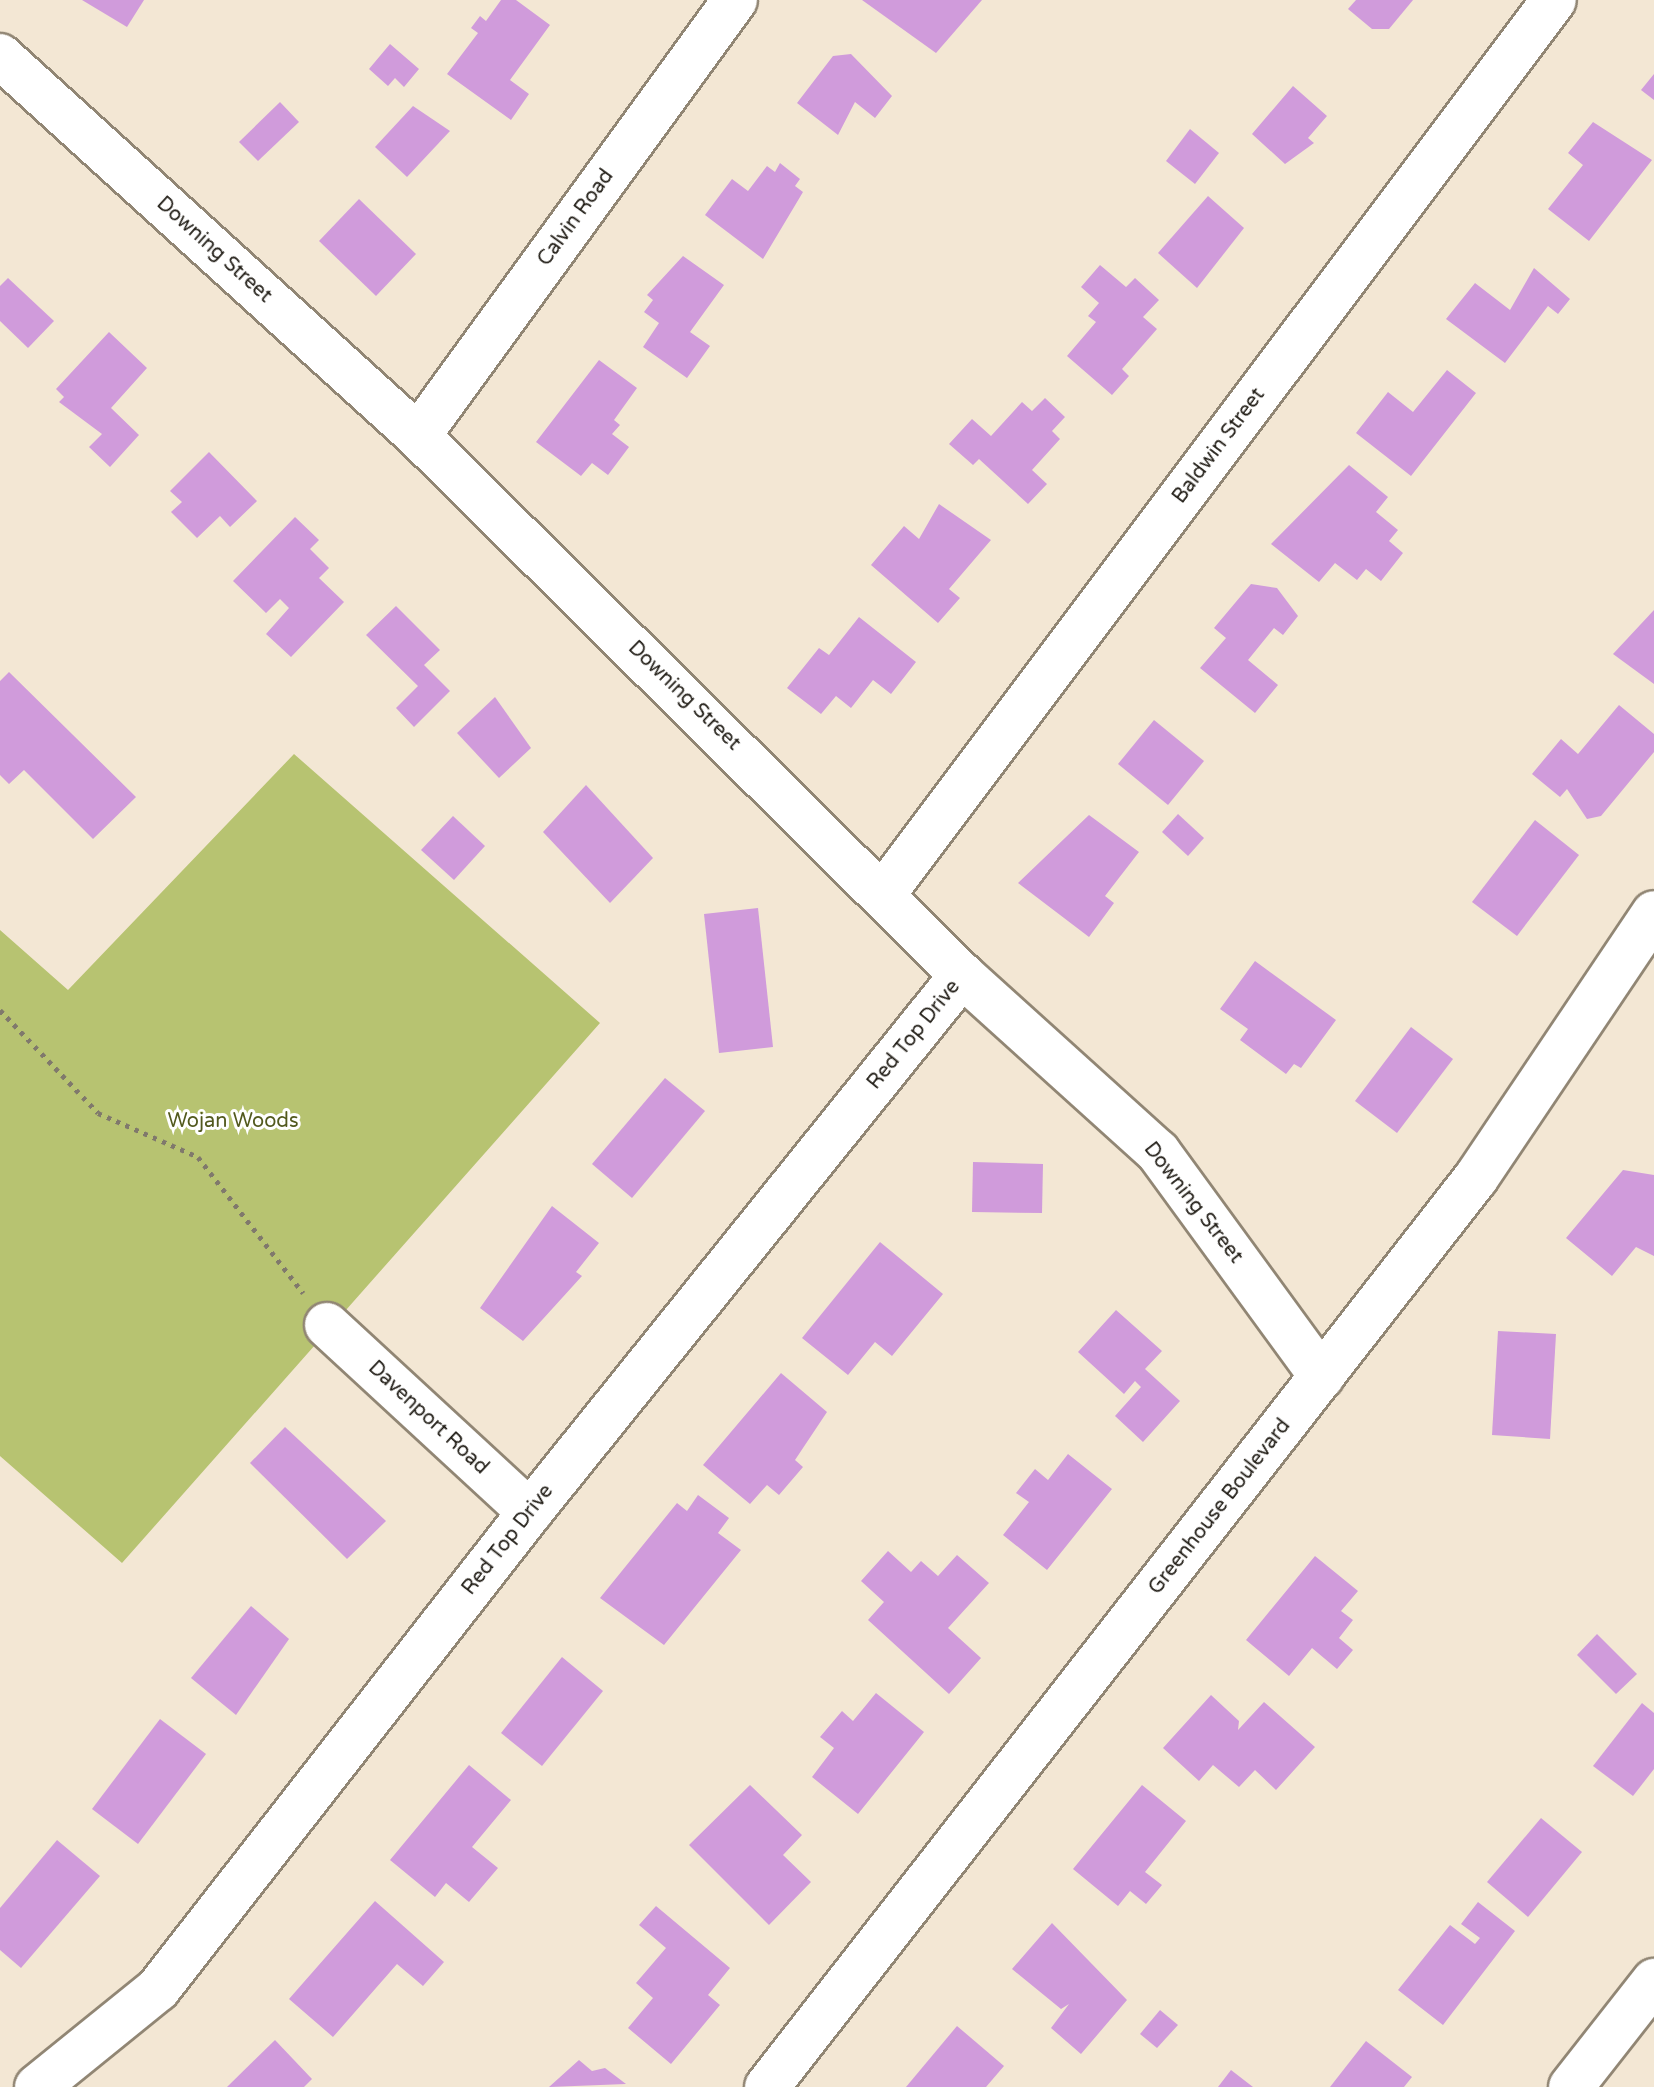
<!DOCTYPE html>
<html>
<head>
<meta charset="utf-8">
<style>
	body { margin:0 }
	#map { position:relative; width:1654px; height:2087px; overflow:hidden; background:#f3e7d4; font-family:"Varela Round",sans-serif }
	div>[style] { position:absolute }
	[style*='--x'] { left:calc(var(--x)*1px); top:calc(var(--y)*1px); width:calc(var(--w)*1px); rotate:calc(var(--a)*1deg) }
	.forest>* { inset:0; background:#b7c371 }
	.building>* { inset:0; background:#d09bdb }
	.path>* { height:5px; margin-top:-2.5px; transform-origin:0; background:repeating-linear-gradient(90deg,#80796c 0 4px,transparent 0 10px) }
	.roads { filter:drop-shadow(2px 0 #918674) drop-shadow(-2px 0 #918674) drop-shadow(0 2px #918674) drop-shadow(0 -2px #918674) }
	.minor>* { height:44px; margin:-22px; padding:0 22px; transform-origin:22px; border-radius:22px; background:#fff }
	span { translate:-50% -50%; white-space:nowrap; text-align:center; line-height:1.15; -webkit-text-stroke:6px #fff; paint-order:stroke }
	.street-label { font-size:20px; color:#1e1a13 }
	.park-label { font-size:20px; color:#52591e }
</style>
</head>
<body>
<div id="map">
	<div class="forest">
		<i style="clip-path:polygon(294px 754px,600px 1023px,122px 1563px,0 1456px,0 930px,68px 990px)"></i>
	</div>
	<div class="building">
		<i style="clip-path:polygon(82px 0,144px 0,127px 27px)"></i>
		<i style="clip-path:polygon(501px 0,516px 0,550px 25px,510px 80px,529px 94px,511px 120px,447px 74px,478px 33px,471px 28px,480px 16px,486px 21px)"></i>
		<i style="clip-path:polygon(862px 0,982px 0,936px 53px)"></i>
		<i style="clip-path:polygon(1356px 0,1413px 0,1389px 29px,1372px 29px,1348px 9px)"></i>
		<i style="clip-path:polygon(390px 44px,419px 69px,404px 87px,395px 78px,388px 86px,369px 69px)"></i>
		<i style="clip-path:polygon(851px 54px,892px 96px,875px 118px,855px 102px,838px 135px,797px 103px,833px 56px)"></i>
		<i style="clip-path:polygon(1654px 74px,1654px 100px,1641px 90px)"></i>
		<i style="clip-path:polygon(1293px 86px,1327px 116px,1308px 138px,1314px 143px,1285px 164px,1252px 134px)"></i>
		<i style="clip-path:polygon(280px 102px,299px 122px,258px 161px,239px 142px)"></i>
		<i style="clip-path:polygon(413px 106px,450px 131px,407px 177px,375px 147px)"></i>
		<i style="clip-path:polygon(1593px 122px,1652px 160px,1589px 241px,1548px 209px,1583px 165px,1568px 153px)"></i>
		<i style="clip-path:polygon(1190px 129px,1219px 153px,1195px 184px,1166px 161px)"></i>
		<i style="clip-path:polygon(780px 163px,800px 179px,795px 186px,803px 192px,763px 259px,705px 215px,732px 179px,748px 191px,767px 166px,775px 172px)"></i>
		<i style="clip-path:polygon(1208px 196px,1244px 228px,1197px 288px,1158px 253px)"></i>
		<i style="clip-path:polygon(359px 199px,416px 254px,376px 296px,319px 241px)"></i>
		<i style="clip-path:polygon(683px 256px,724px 285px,690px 332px,710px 346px,687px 378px,643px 347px,659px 323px,644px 312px,653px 300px,647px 295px)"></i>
		<i style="clip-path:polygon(1100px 265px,1126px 287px,1135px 278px,1159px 300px,1143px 317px,1157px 329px,1122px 369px,1129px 376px,1112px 395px,1067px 356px,1096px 322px,1088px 316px,1099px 303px,1081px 287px)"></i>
		<i style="clip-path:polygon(1534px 268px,1570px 299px,1558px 314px,1548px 306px,1505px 363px,1446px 319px,1475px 283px,1510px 310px)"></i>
		<i style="clip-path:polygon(8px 278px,54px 321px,28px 348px,0 321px,0 286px)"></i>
		<i style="clip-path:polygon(109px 332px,147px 368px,111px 408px,139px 435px,110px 467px,89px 447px,102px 434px,59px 402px,64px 397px,56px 389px)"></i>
		<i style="clip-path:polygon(599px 360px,637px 388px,614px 420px,620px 425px,612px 434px,629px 447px,608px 475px,592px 463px,581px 476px,536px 442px)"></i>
		<i style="clip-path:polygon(1447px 370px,1476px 393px,1411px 476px,1356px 433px,1388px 392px,1413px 412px)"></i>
		<i style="clip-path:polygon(1045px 398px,1065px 417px,1052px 431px,1060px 439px,1032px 470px,1047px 484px,1028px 504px,979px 459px,973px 465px,949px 444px,972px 419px,991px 436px,1022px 402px,1032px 411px)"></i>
		<i style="clip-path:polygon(209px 452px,257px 501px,230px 527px,220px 516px,197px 538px,171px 512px,182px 502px,170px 491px)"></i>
		<i style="clip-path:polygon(1349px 465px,1388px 497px,1376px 512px,1398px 530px,1389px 541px,1403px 553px,1381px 581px,1366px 569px,1357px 580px,1335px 563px,1319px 582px,1271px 544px)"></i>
		<i style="clip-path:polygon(939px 504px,991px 540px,949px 589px,960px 598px,938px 623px,871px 565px,904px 526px,919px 539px)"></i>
		<i style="clip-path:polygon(295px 517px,319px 540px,310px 549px,329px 568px,319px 578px,344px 602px,291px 657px,266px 634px,289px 608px,280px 599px,266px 613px,233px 581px)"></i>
		<i style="clip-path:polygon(1251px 584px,1277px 588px,1298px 616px,1283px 635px,1274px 628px,1248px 660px,1278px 685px,1255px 713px,1200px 668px,1226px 638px,1214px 628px)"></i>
		<i style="clip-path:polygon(396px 606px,440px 650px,424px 665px,450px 691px,414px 727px,396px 708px,418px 686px,366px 635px)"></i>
		<i style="clip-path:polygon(1654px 610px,1654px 684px,1613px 654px)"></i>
		<i style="clip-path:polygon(859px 617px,916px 662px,891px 694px,873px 680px,851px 708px,836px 696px,821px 714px,787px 688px,819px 648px,829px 655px)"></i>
		<i style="clip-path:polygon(9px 672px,136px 797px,93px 839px,24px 770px,9px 784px,0 775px,0 681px)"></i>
		<i style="clip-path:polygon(495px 697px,531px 748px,499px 778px,457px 733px)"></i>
		<i style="clip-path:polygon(1619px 705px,1654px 734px,1654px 752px,1601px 816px,1587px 819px,1567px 789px,1560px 797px,1532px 774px,1561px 739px,1578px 754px)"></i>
		<i style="clip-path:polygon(1154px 720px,1204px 761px,1168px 805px,1118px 764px)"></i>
		<i style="clip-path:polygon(586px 785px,653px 858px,610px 903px,543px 832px)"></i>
		<i style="clip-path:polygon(1178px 814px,1204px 838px,1188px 856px,1162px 832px)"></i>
		<i style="clip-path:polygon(1089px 815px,1139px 852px,1105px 896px,1114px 903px,1089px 937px,1018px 883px)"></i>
		<i style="clip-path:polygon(453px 816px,485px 846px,454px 880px,421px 850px)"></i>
		<i style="clip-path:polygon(1535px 820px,1579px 855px,1517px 936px,1472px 902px)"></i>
		<i style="clip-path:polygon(758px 908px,773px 1047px,719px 1053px,704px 914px)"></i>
		<i style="clip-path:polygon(1255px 961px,1336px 1020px,1301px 1068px,1294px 1064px,1286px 1074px,1240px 1040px,1248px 1029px,1220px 1009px)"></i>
		<i style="clip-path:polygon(1411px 1027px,1453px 1059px,1397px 1133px,1355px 1101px)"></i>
		<i style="clip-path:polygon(665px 1078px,705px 1111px,632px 1198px,592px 1164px)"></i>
		<i style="clip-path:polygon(973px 1162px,1043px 1164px,1042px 1213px,972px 1212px)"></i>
		<i style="clip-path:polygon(1623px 1170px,1654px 1175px,1654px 1256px,1636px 1247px,1612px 1276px,1566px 1238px)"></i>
		<i style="clip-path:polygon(552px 1206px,599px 1243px,576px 1272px,582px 1276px,523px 1341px,480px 1308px)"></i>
		<i style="clip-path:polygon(880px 1242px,943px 1294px,892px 1356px,875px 1342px,848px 1375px,802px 1338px)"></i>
		<i style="clip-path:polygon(1116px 1310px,1162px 1351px,1145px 1369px,1180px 1401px,1143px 1442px,1115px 1416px,1141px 1387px,1135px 1381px,1124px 1394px,1078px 1352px)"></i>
		<i style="clip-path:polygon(1498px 1331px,1556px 1334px,1550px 1439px,1492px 1435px)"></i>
		<i style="clip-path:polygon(781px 1373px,827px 1412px,795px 1460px,803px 1467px,779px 1495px,767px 1485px,750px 1504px,703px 1465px)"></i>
		<i style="clip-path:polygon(285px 1427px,386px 1521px,347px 1559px,250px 1463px)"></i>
		<i style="clip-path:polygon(1068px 1454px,1112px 1489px,1047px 1570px,1003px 1535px,1029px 1502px,1016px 1493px,1035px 1469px,1048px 1480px)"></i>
		<i style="clip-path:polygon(698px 1495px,729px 1518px,718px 1533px,741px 1550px,664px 1645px,600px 1598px,677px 1503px,687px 1511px)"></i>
		<i style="clip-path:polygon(888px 1551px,911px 1572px,921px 1561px,938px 1576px,957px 1555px,989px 1583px,948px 1628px,981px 1658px,949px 1694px,868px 1620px,884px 1602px,861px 1581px)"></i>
		<i style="clip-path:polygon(1315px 1556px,1358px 1591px,1341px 1611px,1353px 1620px,1339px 1638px,1353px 1650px,1337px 1669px,1312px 1648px,1289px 1676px,1246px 1640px)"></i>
		<i style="clip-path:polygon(251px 1606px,289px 1639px,236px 1715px,191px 1678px)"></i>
		<i style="clip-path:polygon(1597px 1634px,1637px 1674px,1616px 1694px,1577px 1655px)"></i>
		<i style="clip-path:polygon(562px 1657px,603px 1691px,542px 1766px,501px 1733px)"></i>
		<i style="clip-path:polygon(876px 1693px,924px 1732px,858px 1814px,812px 1777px,834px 1748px,820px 1737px,842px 1711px,853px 1721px)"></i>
		<i style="clip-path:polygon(1211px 1695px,1239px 1721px,1238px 1730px,1264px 1702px,1315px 1747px,1276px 1790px,1255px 1770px,1239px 1787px,1213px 1765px,1199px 1781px,1163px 1748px)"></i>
		<i style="clip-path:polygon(1642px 1703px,1654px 1713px,1654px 1769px,1633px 1796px,1593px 1766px)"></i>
		<i style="clip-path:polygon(160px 1719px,206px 1754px,138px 1844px,92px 1809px)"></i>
		<i style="clip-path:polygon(469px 1765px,511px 1800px,472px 1847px,498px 1868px,469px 1902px,446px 1883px,435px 1897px,390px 1860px)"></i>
		<i style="clip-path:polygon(750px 1785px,802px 1835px,783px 1855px,811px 1882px,769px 1925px,689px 1845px)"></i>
		<i style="clip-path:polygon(1142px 1785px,1186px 1821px,1145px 1872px,1162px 1885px,1146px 1904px,1130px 1891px,1118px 1906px,1073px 1869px)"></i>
		<i style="clip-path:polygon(1541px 1818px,1582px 1852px,1528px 1917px,1487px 1882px)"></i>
		<i style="clip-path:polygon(57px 1840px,100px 1876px,21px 1968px,0 1950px,0 1908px)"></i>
		<i style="clip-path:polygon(375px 1901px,444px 1962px,423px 1986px,397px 1964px,333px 2037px,289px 1999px)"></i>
		<i style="clip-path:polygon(1478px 1902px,1515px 1931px,1443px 2025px,1398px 1990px,1450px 1925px,1475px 1944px,1480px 1938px,1461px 1924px)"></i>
		<i style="clip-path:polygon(656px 1906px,730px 1968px,708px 1995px,720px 2005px,671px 2064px,628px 2028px,653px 1998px,636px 1983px,666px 1948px,639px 1925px)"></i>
		<i style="clip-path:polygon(1052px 1923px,1127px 2000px,1081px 2054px,1051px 2028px,1069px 2004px,1061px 2009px,1012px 1969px)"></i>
		<i style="clip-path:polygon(1160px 2010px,1178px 2025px,1157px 2048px,1140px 2034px)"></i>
		<i style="clip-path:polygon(957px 2026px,1004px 2066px,986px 2087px,906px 2087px)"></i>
		<i style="clip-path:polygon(275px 2040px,312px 2079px,304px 2087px,227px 2087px)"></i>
		<i style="clip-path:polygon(1366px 2041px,1412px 2077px,1404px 2087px,1330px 2087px)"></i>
		<i style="clip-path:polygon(579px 2060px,592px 2071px,605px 2068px,626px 2084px,549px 2087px)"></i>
		<i style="clip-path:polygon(1231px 2070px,1253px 2087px,1218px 2087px)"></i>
	</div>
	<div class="path">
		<i style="--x:0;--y:1010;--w:142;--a:46.4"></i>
		<i style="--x:98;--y:1113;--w:109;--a:23.7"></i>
		<i style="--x:198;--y:1157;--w:172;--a:52.3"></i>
	</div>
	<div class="roads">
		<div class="minor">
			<i style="--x:0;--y:56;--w:565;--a:42.27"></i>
			<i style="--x:418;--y:436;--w:766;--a:44.74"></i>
			<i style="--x:962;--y:975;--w:264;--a:42.1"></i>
			<i style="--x:1158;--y:1152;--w:278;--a:53.9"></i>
			<i style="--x:418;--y:436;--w:539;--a:-53.98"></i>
			<i style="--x:884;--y:893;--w:1116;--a:-53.12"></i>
			<i style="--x:327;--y:1325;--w:276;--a:42.7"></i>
			<i style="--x:37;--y:2087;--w:156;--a:-39"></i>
			<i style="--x:158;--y:1989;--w:605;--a:-52.05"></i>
			<i style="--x:530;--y:1512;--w:689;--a:-51.18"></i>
			<i style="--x:767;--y:2087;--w:1153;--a:-52.05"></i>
			<i style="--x:1476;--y:1178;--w:319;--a:-56.1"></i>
			<i style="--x:1571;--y:2087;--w:135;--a:-51.9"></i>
		</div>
	</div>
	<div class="street-label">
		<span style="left:576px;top:218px;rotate:-54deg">Calvin Road</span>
		<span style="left:214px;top:250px;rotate:42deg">Downing Street</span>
		<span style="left:1219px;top:446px;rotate:-53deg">Baldwin Street</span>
		<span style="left:684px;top:696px;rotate:44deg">Downing Street</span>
		<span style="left:914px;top:1035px;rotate:-51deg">Red Top Drive</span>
		<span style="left:1193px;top:1203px;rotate:52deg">Downing Street</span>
		<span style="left:428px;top:1418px;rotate:43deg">Davenport Road</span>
		<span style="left:1220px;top:1507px;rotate:-52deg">Greenhouse Boulevard</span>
		<span style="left:508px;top:1540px;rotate:-52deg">Red Top Drive</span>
	</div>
	<div class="park-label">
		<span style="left:233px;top:1121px">Wojan Woods</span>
	</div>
</div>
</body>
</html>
